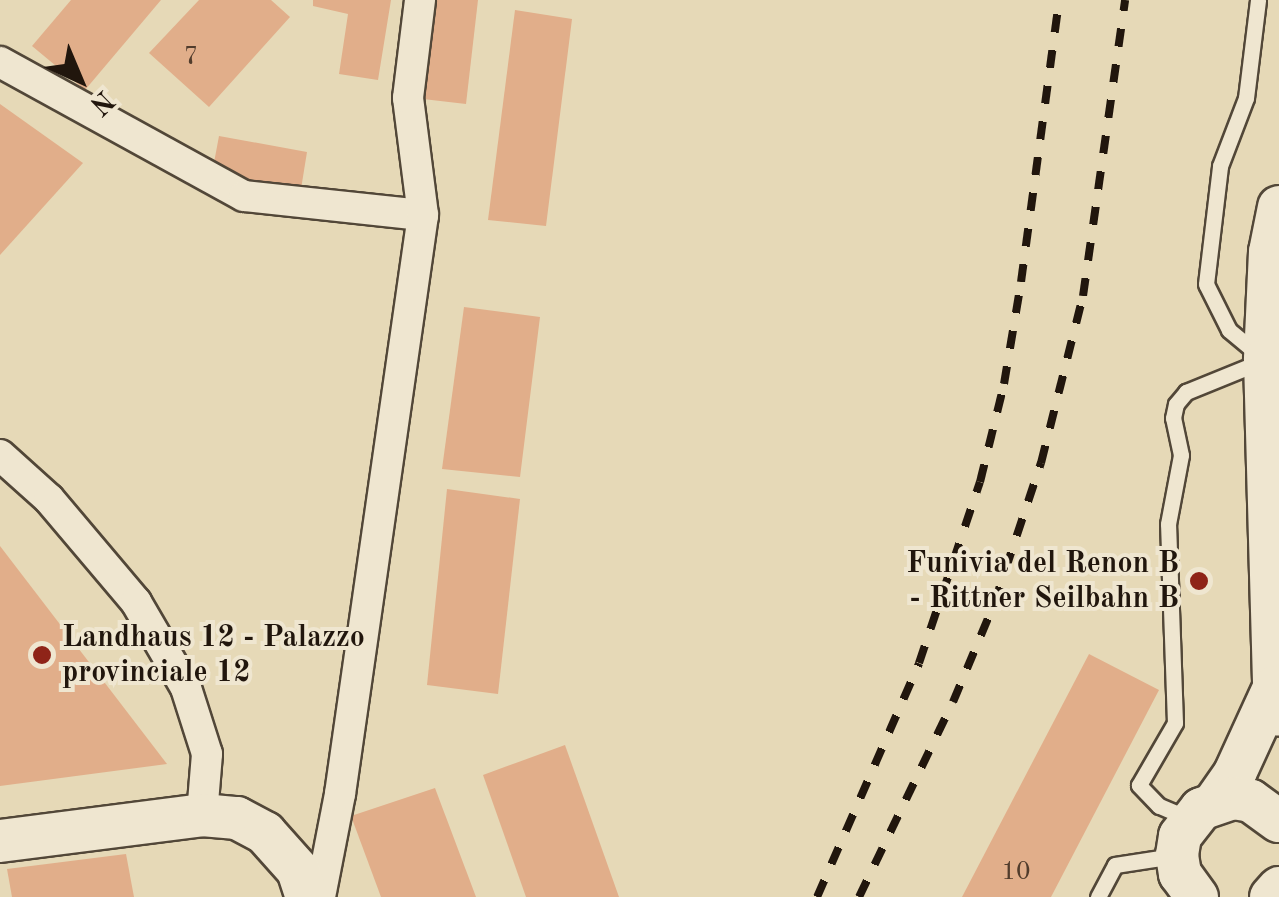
<!DOCTYPE html>
<html>
<head>
<meta charset="utf-8">
<style>
	body { margin:0 }
	#map { position:relative; width:1279px; height:897px; overflow:hidden; background:#e6d9b7; font-family:"Old Standard TT",serif }
	div>[style] { position:absolute }
	[style*='--x'] { left:calc(var(--x)*1px); top:calc(var(--y)*1px); width:calc(var(--w)*1px); rotate:calc(var(--a)*1deg) }
	.building>* { inset:0; background:#e1ae8a }
	.roads { filter:drop-shadow(2px 0 #524738) drop-shadow(-2px 0 #524738) drop-shadow(0 2px #524738) drop-shadow(0 -2px #524738) }
	.lane>* { height:15px; margin:-7.5px; padding:0 7.5px; transform-origin:7.5px; border-radius:7.5px; background:#efe6d0 }
	.street>* { height:30px; margin:-15px; padding:0 15px; transform-origin:15px; border-radius:15px; background:#efe6d0 }
	.secondary>* { height:42px; margin:-21px; padding:0 21px; transform-origin:21px; border-radius:21px; background:#efe6d0 }
	.rail>* { height:8px; margin-top:-4px; transform-origin:0; background:repeating-linear-gradient(90deg,#21160d 0 18px,transparent 0 36px) }
	.dots>* { width:28px; height:28px; translate:-50% -50%; box-sizing:border-box; border:5px solid #efe6d0; border-radius:50% }
	span { translate:-50% -50%; white-space:nowrap; text-align:center; line-height:1.15; -webkit-text-stroke:8px #efe6d0; paint-order:stroke }
	.number-label { font-size:25px; color:#513c2c }
	.number-label span { -webkit-text-stroke-width:0 }
	.poi-label { font-size:30px; color:#21160d; font-weight:700 }
	.right { translate:-100% -50%; text-align:right }
	.left { translate:0 -50%; text-align:left }
	.north { position:absolute; left:30px; top:30px; width:100px; height:100px; -webkit-text-stroke:8px #efe6d0; paint-order:stroke; rotate:136deg; font-size:28px; font-weight:700; line-height:40px; text-align:center; color:#21160d }
	.north::after { content:''; display:block; margin:auto; width:35px; height:45px; background:#21160d; clip-path:polygon(50% 0,100% 100%,50% 72%,0 100%) }
</style>
</head>
<body>
<div id="map">
	<div class="building">
		<i style="clip-path:polygon(71px 0,161px 0,85px 90px,32px 46px)"></i>
		<i style="clip-path:polygon(199px 0,271px 0,290px 17px,209px 107px,149px 53px)"></i>
		<i style="clip-path:polygon(313px 0,391px 0,378px 80px,339px 74px,348px 14px,313px 6px)"></i>
		<i style="clip-path:polygon(435px 0,478px 0,466px 104px,423px 99px)"></i>
		<i style="clip-path:polygon(515px 10px,572px 19px,546px 226px,488px 220px)"></i>
		<i style="clip-path:polygon(0 104px,83px 163px,0 255px)"></i>
		<i style="clip-path:polygon(219px 136px,307px 152px,301px 189px,239px 181px,213px 168px)"></i>
		<i style="clip-path:polygon(464px 307px,540px 317px,520px 477px,442px 469px)"></i>
		<i style="clip-path:polygon(447px 489px,520px 499px,498px 694px,427px 685px)"></i>
		<i style="clip-path:polygon(0 546px,167px 764px,0 786px)"></i>
		<i style="clip-path:polygon(1089px 654px,1159px 690px,1051px 897px,962px 897px)"></i>
		<i style="clip-path:polygon(565px 745px,619px 897px,526px 897px,483px 775px)"></i>
		<i style="clip-path:polygon(435px 788px,476px 897px,381px 897px,351px 816px)"></i>
		<i style="clip-path:polygon(126px 854px,134px 897px,12px 897px,7px 869px)"></i>
	</div>
	<div class="roads">
		<div class="lane">
			<i style="--x:1190;--y:819;--w:34;--a:-157"></i>
			<i style="--x:1159;--y:806;--w:29;--a:-134"></i>
			<i style="--x:1139;--y:785;--w:72;--a:-59.9"></i>
			<i style="--x:1175;--y:723;--w:199;--a:-92"></i>
			<i style="--x:1168;--y:524;--w:70;--a:-79.3"></i>
			<i style="--x:1181;--y:455;--w:38;--a:-102"></i>
			<i style="--x:1173;--y:418;--w:14;--a:-78"></i>
			<i style="--x:1176;--y:404;--w:16;--a:-50"></i>
			<i style="--x:1186;--y:392;--w:85;--a:-22.1"></i>
			<i style="--x:1265;--y:360;--w:47;--a:-140.2"></i>
			<i style="--x:1229;--y:330;--w:51;--a:-116.6"></i>
			<i style="--x:1206;--y:284;--w:119;--a:-83.2"></i>
			<i style="--x:1220;--y:166;--w:73;--a:-69.1"></i>
			<i style="--x:1246;--y:98;--w:99;--a:-83"></i>
			<i style="--x:1098;--y:897;--w:36;--a:-62"></i>
			<i style="--x:1115;--y:865;--w:59;--a:-8.8"></i>
		</div>
		<div class="street">
			<i style="--x:0;--y:62;--w:278;--a:28.8"></i>
			<i style="--x:244;--y:196;--w:180;--a:6.1"></i>
			<i style="--x:0;--y:455;--w:66;--a:41.9"></i>
			<i style="--x:49;--y:499;--w:135;--a:49.8"></i>
			<i style="--x:136;--y:602;--w:99;--a:59.8"></i>
			<i style="--x:186;--y:688;--w:69;--a:72.3"></i>
			<i style="--x:207;--y:754;--w:61;--a:94.7"></i>
			<i style="--x:320;--y:897;--w:105;--a:-79"></i>
			<i style="--x:340;--y:794;--w:585;--a:-81.84"></i>
			<i style="--x:423;--y:215;--w:118;--a:-97.3"></i>
			<i style="--x:408;--y:98;--w:99;--a:-83"></i>
		</div>
		<div class="secondary">
			<i style="--x:1279;--y:207;--w:46;--a:101.3"></i>
			<i style="--x:1270;--y:252;--w:108;--a:92.7"></i>
			<i style="--x:1265;--y:360;--w:328;--a:88.4"></i>
			<i style="--x:1274;--y:688;--w:27;--a:80"></i>
			<i style="--x:1215;--y:802;--w:35;--a:-55"></i>
			<i style="--x:1235;--y:773;--w:94;--a:-65.4"></i>
			<i style="--x:0;--y:841;--w:204;--a:-7.3"></i>
			<i style="--x:202;--y:815;--w:35;--a:5"></i>
			<i style="--x:237;--y:818;--w:32;--a:28"></i>
			<i style="--x:265;--y:833;--w:50;--a:48.3"></i>
			<i style="--x:298;--y:870;--w:28;--a:72"></i>
			<i style="--x:1197;--y:897;--w:29;--a:-126"></i>
			<i style="--x:1180;--y:874;--w:19;--a:-99"></i>
			<i style="--x:1177;--y:855;--w:19;--a:-81"></i>
			<i style="--x:1180;--y:836;--w:34;--a:-52"></i>
			<i style="--x:1201;--y:809;--w:34;--a:-19"></i>
			<i style="--x:1233;--y:798;--w:18;--a:9"></i>
			<i style="--x:1251;--y:801;--w:34;--a:36"></i>
			<i style="--x:1271;--y:897;--w:12;--a:-48"></i>
		</div>
	</div>
	<div class="rail">
		<i style="--x:817;--y:897;--w:255;--a:-66.4"></i>
		<i style="--x:919;--y:663;--w:191;--a:-71.4"></i>
		<i style="--x:980;--y:482;--w:101;--a:-76.2"></i>
		<i style="--x:1004;--y:384;--w:103;--a:-80.5"></i>
		<i style="--x:1021;--y:282;--w:285;--a:-82.3"></i>
		<i style="--x:859;--y:897;--w:216;--a:-64.3"></i>
		<i style="--x:953;--y:702;--w:106;--a:-67.3"></i>
		<i style="--x:994;--y:604;--w:149;--a:-71.6"></i>
		<i style="--x:1041;--y:463;--w:172;--a:-75.9"></i>
		<i style="--x:1083;--y:296;--w:299;--a:-81.9"></i>
	</div>
	<div class="dots">
		<i style="left:1199px;top:581px;background:#8f2418"></i>
		<i style="left:42px;top:655px;background:#8f2418"></i>
	</div>
	<div class="number-label">
		<span style="left:191px;top:58px">7</span>
		<span style="left:1016px;top:873px">10</span>
	</div>
	<div class="poi-label">
		<span class="right" style="left:1179px;top:581px">Funivia del Renon B<br>- Rittner Seilbahn B</span>
		<span class="left" style="left:62px;top:655px">Landhaus 12 - Palazzo<br>provinciale 12</span>
	</div>
	<div class="north">N</div>
</div>
</body>
</html>
